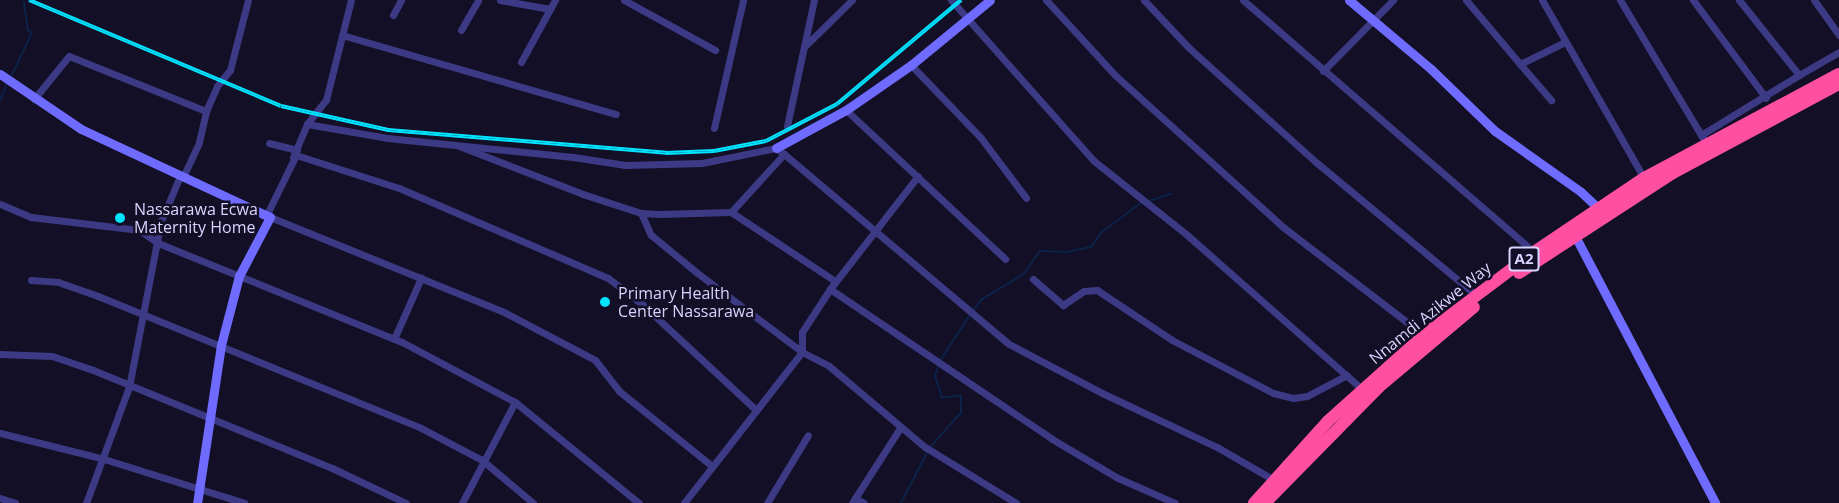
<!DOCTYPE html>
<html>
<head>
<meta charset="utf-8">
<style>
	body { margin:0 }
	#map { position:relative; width:1839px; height:503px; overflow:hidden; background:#130f26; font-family:"Open Sans",sans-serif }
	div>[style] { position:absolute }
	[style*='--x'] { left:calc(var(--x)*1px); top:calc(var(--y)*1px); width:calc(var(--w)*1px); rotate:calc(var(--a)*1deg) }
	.stream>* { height:1.5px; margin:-0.75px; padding:0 0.75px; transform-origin:0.75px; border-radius:0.75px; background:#0c2248 }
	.street>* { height:7px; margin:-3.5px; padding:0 3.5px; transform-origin:3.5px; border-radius:3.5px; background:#3d3a85 }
	.secondary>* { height:9px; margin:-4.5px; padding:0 4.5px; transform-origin:4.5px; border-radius:4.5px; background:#6f6bff }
	.highway>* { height:12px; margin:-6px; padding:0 6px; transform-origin:6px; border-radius:6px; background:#ff4fa3 }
	.rail>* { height:4px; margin-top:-2px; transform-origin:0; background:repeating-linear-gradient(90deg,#130f26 0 4.5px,#00e5ff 0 9px); box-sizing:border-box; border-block:2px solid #00e5ff }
	.dots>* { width:16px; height:16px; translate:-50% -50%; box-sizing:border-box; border:3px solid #130f26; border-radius:50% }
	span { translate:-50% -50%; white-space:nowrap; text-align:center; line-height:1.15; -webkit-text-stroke:5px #130f26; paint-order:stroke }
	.shield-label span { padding:2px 4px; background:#130f26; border:2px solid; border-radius:4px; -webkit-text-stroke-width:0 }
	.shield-label { font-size:15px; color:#d9d4ff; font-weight:700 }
	.poi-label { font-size:16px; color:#d9d4ff }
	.left { translate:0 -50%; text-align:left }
	.street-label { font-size:16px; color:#d9d4ff }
</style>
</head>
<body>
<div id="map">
	<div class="stream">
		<i style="--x:11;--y:77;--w:49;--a:-64.5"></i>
		<i style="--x:32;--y:33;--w:4;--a:-153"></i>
		<i style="--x:28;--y:31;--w:29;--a:-98"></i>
		<i style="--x:0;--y:101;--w:18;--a:-68"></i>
		<i style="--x:1149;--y:201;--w:23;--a:-18"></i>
		<i style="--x:973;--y:311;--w:14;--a:-54"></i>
		<i style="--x:981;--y:300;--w:50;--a:-31.2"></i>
		<i style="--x:1024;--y:274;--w:28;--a:-55"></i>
		<i style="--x:1040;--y:251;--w:27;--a:2"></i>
		<i style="--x:1067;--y:252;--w:25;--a:-12"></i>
		<i style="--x:1091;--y:247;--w:19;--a:-54"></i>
		<i style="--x:1102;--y:232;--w:49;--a:-36.6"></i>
		<i style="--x:940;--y:361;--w:55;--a:-56.9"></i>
		<i style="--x:931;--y:446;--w:45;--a:-47.7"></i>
		<i style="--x:961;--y:413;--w:17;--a:-90"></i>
		<i style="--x:961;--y:396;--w:19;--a:174"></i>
		<i style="--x:942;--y:398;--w:22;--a:-108"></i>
		<i style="--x:935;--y:377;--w:11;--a:-75"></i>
		<i style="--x:901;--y:503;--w:56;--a:-62.5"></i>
	</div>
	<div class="street">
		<i style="--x:500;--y:0;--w:51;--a:10.2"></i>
		<i style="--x:624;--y:0;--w:104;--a:28.8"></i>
		<i style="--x:951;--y:0;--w:215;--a:48.4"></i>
		<i style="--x:1094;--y:161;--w:117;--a:38.4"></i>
		<i style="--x:1186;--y:234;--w:236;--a:41.4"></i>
		<i style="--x:1046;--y:0;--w:103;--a:47.4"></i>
		<i style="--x:1116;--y:76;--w:225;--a:42.1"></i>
		<i style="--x:1283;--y:227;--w:178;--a:37.5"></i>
		<i style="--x:1144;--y:0;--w:64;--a:46.9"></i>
		<i style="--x:1188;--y:47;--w:173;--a:42"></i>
		<i style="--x:1317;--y:163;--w:207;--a:39.7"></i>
		<i style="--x:1243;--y:0;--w:385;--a:40.9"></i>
		<i style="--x:1466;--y:0;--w:84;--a:49.8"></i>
		<i style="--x:1520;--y:64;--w:50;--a:-26.1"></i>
		<i style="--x:1542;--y:0;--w:205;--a:60.2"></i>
		<i style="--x:1620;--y:0;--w:169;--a:59"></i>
		<i style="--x:1693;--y:0;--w:122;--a:53.3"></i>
		<i style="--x:1739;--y:0;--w:96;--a:51.3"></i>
		<i style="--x:1799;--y:75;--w:46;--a:-29.9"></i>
		<i style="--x:1814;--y:0;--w:43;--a:54.5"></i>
		<i style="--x:393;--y:15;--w:17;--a:-62"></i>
		<i style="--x:461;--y:30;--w:34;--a:-60"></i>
		<i style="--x:342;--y:35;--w:285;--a:16.1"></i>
		<i style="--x:804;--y:47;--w:67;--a:-44.4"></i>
		<i style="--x:521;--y:62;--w:71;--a:-61.3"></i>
		<i style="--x:1520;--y:64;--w:48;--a:49.3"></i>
		<i style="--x:911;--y:65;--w:101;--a:46.2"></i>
		<i style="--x:981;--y:138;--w:75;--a:53.1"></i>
		<i style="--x:1323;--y:71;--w:100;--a:-45.4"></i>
		<i style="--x:34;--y:99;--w:55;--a:-50.9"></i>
		<i style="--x:69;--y:56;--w:148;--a:21.9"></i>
		<i style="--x:206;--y:111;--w:27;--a:-66"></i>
		<i style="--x:217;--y:86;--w:21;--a:-51"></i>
		<i style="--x:230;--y:70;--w:72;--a:-75.6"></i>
		<i style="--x:846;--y:110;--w:218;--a:43.1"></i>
		<i style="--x:307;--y:124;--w:31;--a:-52"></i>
		<i style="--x:326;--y:100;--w:103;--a:-76"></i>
		<i style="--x:787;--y:126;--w:129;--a:-77.9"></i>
		<i style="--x:714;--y:128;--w:131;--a:-77.2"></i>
		<i style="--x:1701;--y:135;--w:115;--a:-31.5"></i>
		<i style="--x:269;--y:143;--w:29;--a:14"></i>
		<i style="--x:784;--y:154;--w:294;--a:40.2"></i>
		<i style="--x:1009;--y:344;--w:105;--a:27.8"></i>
		<i style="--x:1102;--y:393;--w:127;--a:25.2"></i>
		<i style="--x:1217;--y:447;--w:66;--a:30.1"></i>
		<i style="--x:293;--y:157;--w:36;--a:-67"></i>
		<i style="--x:307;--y:124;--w:81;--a:9.9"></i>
		<i style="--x:387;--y:138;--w:187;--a:5.8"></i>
		<i style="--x:573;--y:157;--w:53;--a:8.7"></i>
		<i style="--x:625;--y:165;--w:77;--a:-1.5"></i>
		<i style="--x:702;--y:163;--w:76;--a:-11.5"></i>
		<i style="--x:776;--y:148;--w:10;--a:37"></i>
		<i style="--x:784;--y:154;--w:79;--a:132.4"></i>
		<i style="--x:731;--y:212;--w:72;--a:178.4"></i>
		<i style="--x:659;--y:214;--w:18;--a:-177"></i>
		<i style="--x:641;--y:213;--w:61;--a:-161.9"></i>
		<i style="--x:583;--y:194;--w:133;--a:-158.8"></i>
		<i style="--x:183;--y:177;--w:38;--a:-65"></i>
		<i style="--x:199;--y:142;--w:32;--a:-77"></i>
		<i style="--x:0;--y:204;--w:34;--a:23"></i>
		<i style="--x:31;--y:217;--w:109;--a:6.9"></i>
		<i style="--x:139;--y:230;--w:23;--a:34"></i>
		<i style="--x:158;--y:243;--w:263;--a:22.1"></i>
		<i style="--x:402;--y:342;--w:128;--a:28"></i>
		<i style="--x:515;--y:402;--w:160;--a:39.2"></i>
		<i style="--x:731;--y:212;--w:125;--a:33.6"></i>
		<i style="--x:641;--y:213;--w:24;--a:66"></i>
		<i style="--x:651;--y:235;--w:58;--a:39.4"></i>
		<i style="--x:696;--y:272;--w:133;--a:37"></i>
		<i style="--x:802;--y:352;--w:30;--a:27"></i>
		<i style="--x:829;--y:366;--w:126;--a:40.2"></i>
		<i style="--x:925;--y:447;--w:107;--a:31.6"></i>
		<i style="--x:267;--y:214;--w:66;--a:-63.8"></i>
		<i style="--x:296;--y:155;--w:108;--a:17.8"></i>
		<i style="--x:399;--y:188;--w:228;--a:23.3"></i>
		<i style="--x:608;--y:278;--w:43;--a:37.4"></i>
		<i style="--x:642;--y:304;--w:154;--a:42.9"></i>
		<i style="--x:270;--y:217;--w:250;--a:22.1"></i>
		<i style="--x:502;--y:311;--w:105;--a:27.8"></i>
		<i style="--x:595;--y:360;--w:39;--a:52"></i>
		<i style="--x:619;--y:391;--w:119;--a:38.9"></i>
		<i style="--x:1033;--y:279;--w:40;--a:41"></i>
		<i style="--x:1063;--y:305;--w:25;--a:-34"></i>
		<i style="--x:1084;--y:291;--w:13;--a:-4"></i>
		<i style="--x:1097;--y:290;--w:90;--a:33.7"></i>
		<i style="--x:1172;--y:340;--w:114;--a:27.7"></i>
		<i style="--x:1273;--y:393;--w:21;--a:14"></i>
		<i style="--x:1293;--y:398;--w:14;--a:-8"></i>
		<i style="--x:1307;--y:396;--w:45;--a:-27.7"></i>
		<i style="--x:31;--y:280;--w:27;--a:4"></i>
		<i style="--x:58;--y:282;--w:42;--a:19.3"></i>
		<i style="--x:98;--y:296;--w:349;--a:22.2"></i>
		<i style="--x:421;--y:428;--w:69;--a:27.7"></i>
		<i style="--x:482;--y:460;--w:67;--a:40.1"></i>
		<i style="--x:830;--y:289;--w:268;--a:34"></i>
		<i style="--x:1052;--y:439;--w:77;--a:30.6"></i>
		<i style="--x:1118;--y:478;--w:62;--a:23.7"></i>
		<i style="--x:394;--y:339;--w:67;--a:-66.1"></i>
		<i style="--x:802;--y:352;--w:20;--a:-90"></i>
		<i style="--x:802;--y:332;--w:51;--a:-56.9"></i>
		<i style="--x:830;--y:289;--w:143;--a:-52.1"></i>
		<i style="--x:0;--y:354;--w:52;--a:2.2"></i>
		<i style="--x:52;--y:356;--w:43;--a:18.9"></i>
		<i style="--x:93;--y:370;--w:258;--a:22.3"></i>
		<i style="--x:332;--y:468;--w:82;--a:25.3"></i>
		<i style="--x:0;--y:433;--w:107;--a:14"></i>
		<i style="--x:104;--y:459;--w:147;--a:17.4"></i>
		<i style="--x:0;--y:498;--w:16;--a:18"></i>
		<i style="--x:855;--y:498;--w:10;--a:29"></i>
		<i style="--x:86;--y:503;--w:124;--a:-69.7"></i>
		<i style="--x:129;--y:387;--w:169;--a:-79.1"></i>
		<i style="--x:161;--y:221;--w:49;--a:-67.1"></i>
		<i style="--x:462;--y:503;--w:114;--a:-62.3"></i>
		<i style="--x:684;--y:503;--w:192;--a:-52"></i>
		<i style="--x:767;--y:503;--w:79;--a:-58.9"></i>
		<i style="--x:852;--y:503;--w:89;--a:-57.4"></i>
	</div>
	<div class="secondary">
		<i style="--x:1349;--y:0;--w:107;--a:40.1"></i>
		<i style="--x:1431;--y:69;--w:89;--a:44.1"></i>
		<i style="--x:1495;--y:131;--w:105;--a:35.3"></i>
		<i style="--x:1581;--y:192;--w:23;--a:43"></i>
		<i style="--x:0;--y:74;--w:98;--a:34.2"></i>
		<i style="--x:81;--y:129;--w:208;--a:25"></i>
		<i style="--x:270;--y:217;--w:67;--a:117.7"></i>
		<i style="--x:239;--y:276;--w:71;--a:104.6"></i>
		<i style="--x:221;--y:345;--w:160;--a:98.6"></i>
		<i style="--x:776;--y:148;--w:80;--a:-28.5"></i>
		<i style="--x:846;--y:110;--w:79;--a:-34.7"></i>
		<i style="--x:911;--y:65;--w:102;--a:-39.4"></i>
		<i style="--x:1574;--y:234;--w:304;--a:62.3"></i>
	</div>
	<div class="highway">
		<i style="--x:1519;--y:273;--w:184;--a:-33"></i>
		<i style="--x:1673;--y:173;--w:188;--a:-28.2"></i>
		<i style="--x:1254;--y:503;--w:110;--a:-47.9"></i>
		<i style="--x:1328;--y:421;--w:129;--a:-41.9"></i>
		<i style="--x:1424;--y:335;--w:138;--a:-37"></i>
		<i style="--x:1534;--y:252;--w:133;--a:-33.9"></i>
		<i style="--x:1644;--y:178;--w:221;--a:-28.1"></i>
		<i style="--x:1265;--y:503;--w:163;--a:-45.5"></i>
		<i style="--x:1379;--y:387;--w:124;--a:-40.1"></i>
	</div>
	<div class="rail">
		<i style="--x:29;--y:0;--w:273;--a:22.8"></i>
		<i style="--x:281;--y:106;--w:110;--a:12.6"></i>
		<i style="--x:388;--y:130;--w:279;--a:4.7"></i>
		<i style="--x:666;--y:153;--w:48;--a:-2.4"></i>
		<i style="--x:714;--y:151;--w:53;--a:-10.9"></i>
		<i style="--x:766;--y:141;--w:80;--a:-27.5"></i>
		<i style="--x:837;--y:104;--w:162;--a:-40"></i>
	</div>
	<div class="dots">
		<i style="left:120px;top:218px;background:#00e5ff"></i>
		<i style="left:605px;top:302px;background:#00e5ff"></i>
	</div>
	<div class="shield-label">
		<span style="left:1524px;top:259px">A2</span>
	</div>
	<div class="poi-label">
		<span class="left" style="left:134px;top:218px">Nassarawa Ecwa<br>Maternity Home</span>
		<span class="left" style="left:618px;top:302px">Primary Health<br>Center Nassarawa</span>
	</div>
	<div class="street-label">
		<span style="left:1430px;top:313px;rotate:-39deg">Nnamdi Azikwe Way</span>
	</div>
</div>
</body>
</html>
